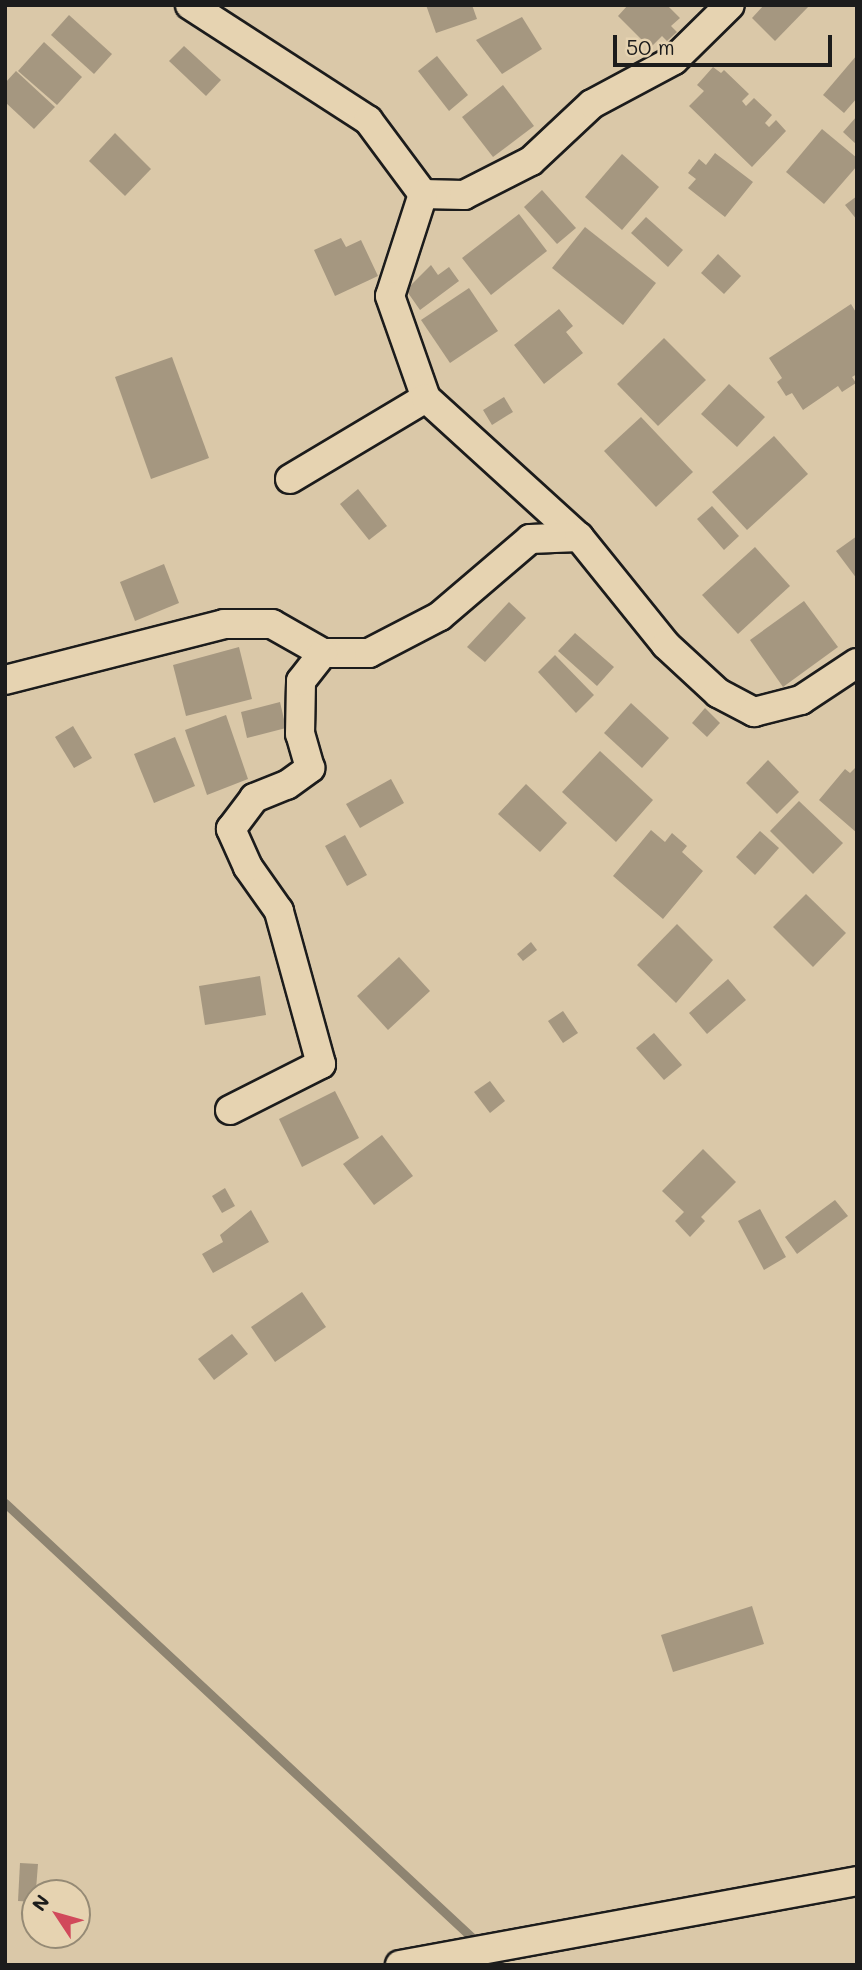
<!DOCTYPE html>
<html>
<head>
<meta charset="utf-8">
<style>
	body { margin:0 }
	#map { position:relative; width:862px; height:1970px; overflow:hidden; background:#dac8a8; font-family:Mali,sans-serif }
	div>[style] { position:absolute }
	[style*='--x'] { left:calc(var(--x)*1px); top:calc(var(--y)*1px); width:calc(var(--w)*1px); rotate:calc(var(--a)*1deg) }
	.stream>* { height:9px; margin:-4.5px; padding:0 4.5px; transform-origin:4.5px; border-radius:4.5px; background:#8e8471 }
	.building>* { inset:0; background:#a59780 }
	.roads { filter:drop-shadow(2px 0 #1c1c1c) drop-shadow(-2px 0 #1c1c1c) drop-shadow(0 2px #1c1c1c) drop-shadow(0 -2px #1c1c1c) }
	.minor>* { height:28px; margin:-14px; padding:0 14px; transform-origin:14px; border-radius:14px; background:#e6d3b1 }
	span { translate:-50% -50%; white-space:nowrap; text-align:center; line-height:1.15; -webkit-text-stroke:5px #e6d3b1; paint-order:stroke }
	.frame { position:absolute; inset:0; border:7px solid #1c1c1c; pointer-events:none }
	.north { position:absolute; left:21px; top:1879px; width:70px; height:70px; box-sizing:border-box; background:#e6d3b1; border:2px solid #958a75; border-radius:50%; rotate:306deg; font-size:19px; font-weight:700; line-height:28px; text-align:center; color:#1c1c1c }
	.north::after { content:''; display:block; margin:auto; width:24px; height:32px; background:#d1495b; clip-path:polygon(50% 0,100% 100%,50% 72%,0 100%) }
	.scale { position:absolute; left:613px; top:35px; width:219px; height:32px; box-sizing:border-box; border:4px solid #1c1c1c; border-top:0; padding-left:9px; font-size:21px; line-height:24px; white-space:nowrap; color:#1c1c1c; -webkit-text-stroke:5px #e6d3b1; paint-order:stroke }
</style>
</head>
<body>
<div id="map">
	<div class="stream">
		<i style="--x:5;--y:1503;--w:649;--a:42.94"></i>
	</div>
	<div class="building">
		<i style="clip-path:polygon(426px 5px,472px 5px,477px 19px,436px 33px)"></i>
		<i style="clip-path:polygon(628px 5px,667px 5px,680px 18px,671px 26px,677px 32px,667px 41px,662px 36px,650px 48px,618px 16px)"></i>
		<i style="clip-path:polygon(764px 5px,810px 5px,775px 41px,752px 18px)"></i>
		<i style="clip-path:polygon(69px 15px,112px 54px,94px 74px,51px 35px)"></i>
		<i style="clip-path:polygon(522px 17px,542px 49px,502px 74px,476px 40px)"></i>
		<i style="clip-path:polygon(44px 42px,82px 77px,57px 105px,18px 71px)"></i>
		<i style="clip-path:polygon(184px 46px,221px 80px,206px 96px,169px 61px)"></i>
		<i style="clip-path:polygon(857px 55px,857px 98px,844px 113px,823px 95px)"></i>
		<i style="clip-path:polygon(437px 56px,468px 95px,449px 111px,418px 71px)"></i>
		<i style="clip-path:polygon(713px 67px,721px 73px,724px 70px,749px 94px,742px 101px,746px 106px,754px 98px,772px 115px,765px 123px,769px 127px,776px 120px,786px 131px,752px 167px,689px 106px,704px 91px,697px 85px)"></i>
		<i style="clip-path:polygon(16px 71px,55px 107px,34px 129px,5px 102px,5px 83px)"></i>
		<i style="clip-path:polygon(503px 85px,534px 126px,493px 157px,462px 117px)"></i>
		<i style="clip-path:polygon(857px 116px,857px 145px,843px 132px)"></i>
		<i style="clip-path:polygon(822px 129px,857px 158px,857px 166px,824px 204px,786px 172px)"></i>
		<i style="clip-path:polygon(115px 133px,151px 169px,125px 196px,89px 161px)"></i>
		<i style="clip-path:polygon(715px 153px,753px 182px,725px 217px,688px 188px,696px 179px,688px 173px,699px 159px,706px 165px)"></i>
		<i style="clip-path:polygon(622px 154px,659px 187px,622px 230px,585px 197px)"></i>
		<i style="clip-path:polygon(542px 190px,576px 228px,557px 244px,524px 207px)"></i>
		<i style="clip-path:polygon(857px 196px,857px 220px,845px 205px)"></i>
		<i style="clip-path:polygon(519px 214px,547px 251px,491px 295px,462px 258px)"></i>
		<i style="clip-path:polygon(646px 217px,683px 250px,668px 267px,631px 233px)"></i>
		<i style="clip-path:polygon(585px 227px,656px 283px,623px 325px,552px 268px)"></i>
		<i style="clip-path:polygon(341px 238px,346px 247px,361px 240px,378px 276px,335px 296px,314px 250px)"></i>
		<i style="clip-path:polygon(718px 254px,741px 276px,724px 294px,701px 273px)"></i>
		<i style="clip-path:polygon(431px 265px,438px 275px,449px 267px,459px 281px,420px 310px,406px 290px)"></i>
		<i style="clip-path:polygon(469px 288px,498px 331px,450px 363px,421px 320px)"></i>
		<i style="clip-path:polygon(851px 304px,857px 314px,857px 374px,852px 377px,856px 383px,842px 392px,838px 386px,803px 410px,792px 393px,786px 396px,777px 382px,782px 378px,769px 358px)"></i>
		<i style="clip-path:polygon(559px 309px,573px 326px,566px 332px,583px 353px,544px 384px,514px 345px)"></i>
		<i style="clip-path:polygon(664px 338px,706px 380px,658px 426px,617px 384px)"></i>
		<i style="clip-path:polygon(172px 357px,209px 458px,151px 479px,115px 377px)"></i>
		<i style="clip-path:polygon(729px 384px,765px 417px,737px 447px,701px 414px)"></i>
		<i style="clip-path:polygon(504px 397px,513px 412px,492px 425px,483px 410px)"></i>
		<i style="clip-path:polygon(641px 417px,693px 472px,656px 507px,604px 451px)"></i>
		<i style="clip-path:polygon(774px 436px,808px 474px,747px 530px,712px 492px)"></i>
		<i style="clip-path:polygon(358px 489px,387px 526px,369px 540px,340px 504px)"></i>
		<i style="clip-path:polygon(712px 506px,739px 536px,724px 550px,697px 519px)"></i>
		<i style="clip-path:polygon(857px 536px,857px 579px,836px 551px)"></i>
		<i style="clip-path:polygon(755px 547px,790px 586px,738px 634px,702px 595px)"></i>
		<i style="clip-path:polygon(164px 564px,179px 603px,135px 621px,120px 582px)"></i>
		<i style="clip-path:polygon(804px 601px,838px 647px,783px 687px,750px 640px)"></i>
		<i style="clip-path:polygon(509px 602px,526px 618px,485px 662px,467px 647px)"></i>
		<i style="clip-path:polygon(575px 633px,614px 667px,597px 686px,558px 651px)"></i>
		<i style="clip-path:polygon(239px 647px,252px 699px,186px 716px,173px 665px)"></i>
		<i style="clip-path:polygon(555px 655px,594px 695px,576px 713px,538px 672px)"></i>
		<i style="clip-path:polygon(280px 702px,286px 728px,247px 738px,241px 712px)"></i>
		<i style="clip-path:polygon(631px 703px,669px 738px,642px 768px,604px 733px)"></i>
		<i style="clip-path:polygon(705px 708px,720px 723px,707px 737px,692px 723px)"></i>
		<i style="clip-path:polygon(226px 715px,248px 779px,207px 795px,185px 730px)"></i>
		<i style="clip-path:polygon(73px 726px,92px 758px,74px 768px,55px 737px)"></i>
		<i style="clip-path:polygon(175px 737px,195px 786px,154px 803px,134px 754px)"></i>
		<i style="clip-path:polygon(600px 751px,653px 800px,616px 842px,562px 792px)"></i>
		<i style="clip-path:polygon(768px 760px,799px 792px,777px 814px,746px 783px)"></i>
		<i style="clip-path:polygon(857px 766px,857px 833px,819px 800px,845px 769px,850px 773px)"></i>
		<i style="clip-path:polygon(391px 779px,404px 803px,360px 828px,346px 804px)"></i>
		<i style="clip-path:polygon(526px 784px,567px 823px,540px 852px,498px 814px)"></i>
		<i style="clip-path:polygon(799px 801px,843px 843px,813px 874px,770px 831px)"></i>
		<i style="clip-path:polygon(651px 830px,665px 842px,672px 833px,687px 846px,682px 852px,703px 871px,663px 919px,613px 876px)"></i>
		<i style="clip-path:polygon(760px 831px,779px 848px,755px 875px,736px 857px)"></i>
		<i style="clip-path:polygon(345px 835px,367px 875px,347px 886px,325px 846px)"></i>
		<i style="clip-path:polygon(806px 894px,846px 933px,813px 967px,773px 927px)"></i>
		<i style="clip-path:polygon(677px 924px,713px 960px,676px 1003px,637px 965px)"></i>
		<i style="clip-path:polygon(531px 942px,537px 950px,523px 961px,517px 954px)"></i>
		<i style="clip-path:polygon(399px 957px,430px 991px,388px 1030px,357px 996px)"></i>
		<i style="clip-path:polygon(260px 976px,266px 1015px,205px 1025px,199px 986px)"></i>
		<i style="clip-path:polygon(728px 979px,746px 1000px,707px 1034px,689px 1013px)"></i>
		<i style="clip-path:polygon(563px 1011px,578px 1033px,563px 1043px,548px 1021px)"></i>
		<i style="clip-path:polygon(654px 1033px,682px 1065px,664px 1080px,636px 1048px)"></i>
		<i style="clip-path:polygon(490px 1081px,505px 1101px,490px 1113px,474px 1092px)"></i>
		<i style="clip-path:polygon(335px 1091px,359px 1138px,302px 1167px,279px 1119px)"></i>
		<i style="clip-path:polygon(382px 1135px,413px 1176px,374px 1205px,343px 1164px)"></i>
		<i style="clip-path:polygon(703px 1149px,736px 1182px,701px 1217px,705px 1221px,690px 1237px,675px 1221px,684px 1212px,662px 1191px)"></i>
		<i style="clip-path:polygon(225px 1188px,235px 1206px,222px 1213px,212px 1196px)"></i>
		<i style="clip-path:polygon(835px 1200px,848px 1216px,797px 1254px,785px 1237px)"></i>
		<i style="clip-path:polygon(760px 1209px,786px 1257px,764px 1270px,738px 1221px)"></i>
		<i style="clip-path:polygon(251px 1210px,269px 1242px,213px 1273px,202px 1254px,223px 1242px,220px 1235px)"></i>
		<i style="clip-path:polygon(302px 1292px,326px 1327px,275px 1362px,251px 1327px)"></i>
		<i style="clip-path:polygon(232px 1334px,248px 1354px,214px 1380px,198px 1359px)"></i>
		<i style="clip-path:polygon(752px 1606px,764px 1644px,673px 1672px,661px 1635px)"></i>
		<i style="clip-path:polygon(20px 1863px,38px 1864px,35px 1902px,18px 1901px)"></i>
	</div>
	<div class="roads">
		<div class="minor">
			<i style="--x:190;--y:5;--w:212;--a:32.9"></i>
			<i style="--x:368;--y:120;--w:92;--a:53.4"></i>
			<i style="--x:423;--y:194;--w:41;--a:1.4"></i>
			<i style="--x:464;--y:195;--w:75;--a:-26.9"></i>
			<i style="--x:531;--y:161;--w:83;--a:-43.1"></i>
			<i style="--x:592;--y:104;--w:93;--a:-28.2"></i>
			<i style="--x:674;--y:60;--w:78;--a:-44.5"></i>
			<i style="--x:423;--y:194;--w:107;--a:107.9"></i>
			<i style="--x:390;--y:296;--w:108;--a:70.6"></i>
			<i style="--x:290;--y:479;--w:158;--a:-30.8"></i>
			<i style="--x:426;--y:398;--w:207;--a:42.3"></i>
			<i style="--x:5;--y:680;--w:226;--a:-14.3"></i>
			<i style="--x:224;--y:624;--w:48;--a:0"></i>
			<i style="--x:272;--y:624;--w:59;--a:29.6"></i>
			<i style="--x:323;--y:653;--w:46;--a:0"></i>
			<i style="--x:369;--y:653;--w:80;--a:-27.5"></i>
			<i style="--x:440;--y:616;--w:118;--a:-40.5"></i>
			<i style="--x:530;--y:539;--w:49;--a:-2.3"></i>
			<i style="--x:579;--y:537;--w:139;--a:51.1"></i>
			<i style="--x:666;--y:645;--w:71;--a:42.7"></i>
			<i style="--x:718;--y:693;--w:41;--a:27.8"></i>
			<i style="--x:754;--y:712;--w:49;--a:-14.3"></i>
			<i style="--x:801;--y:700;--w:67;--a:-33.5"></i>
			<i style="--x:230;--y:1110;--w:102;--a:-26.8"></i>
			<i style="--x:321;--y:1064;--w:159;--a:-105.4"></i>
			<i style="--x:279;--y:911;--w:54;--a:-125.2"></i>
			<i style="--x:248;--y:867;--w:42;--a:-114.1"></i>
			<i style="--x:231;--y:829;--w:39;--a:-53"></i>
			<i style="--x:254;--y:798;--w:35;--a:-22"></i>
			<i style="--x:287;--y:785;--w:29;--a:-36"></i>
			<i style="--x:310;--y:768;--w:35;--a:-106"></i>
			<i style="--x:300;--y:734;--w:53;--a:-88.9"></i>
			<i style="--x:301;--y:681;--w:36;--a:-52"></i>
			<i style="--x:400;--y:1965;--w:465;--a:-10.4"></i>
		</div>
	</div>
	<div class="frame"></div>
	<div class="north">N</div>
	<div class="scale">50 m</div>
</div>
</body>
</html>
